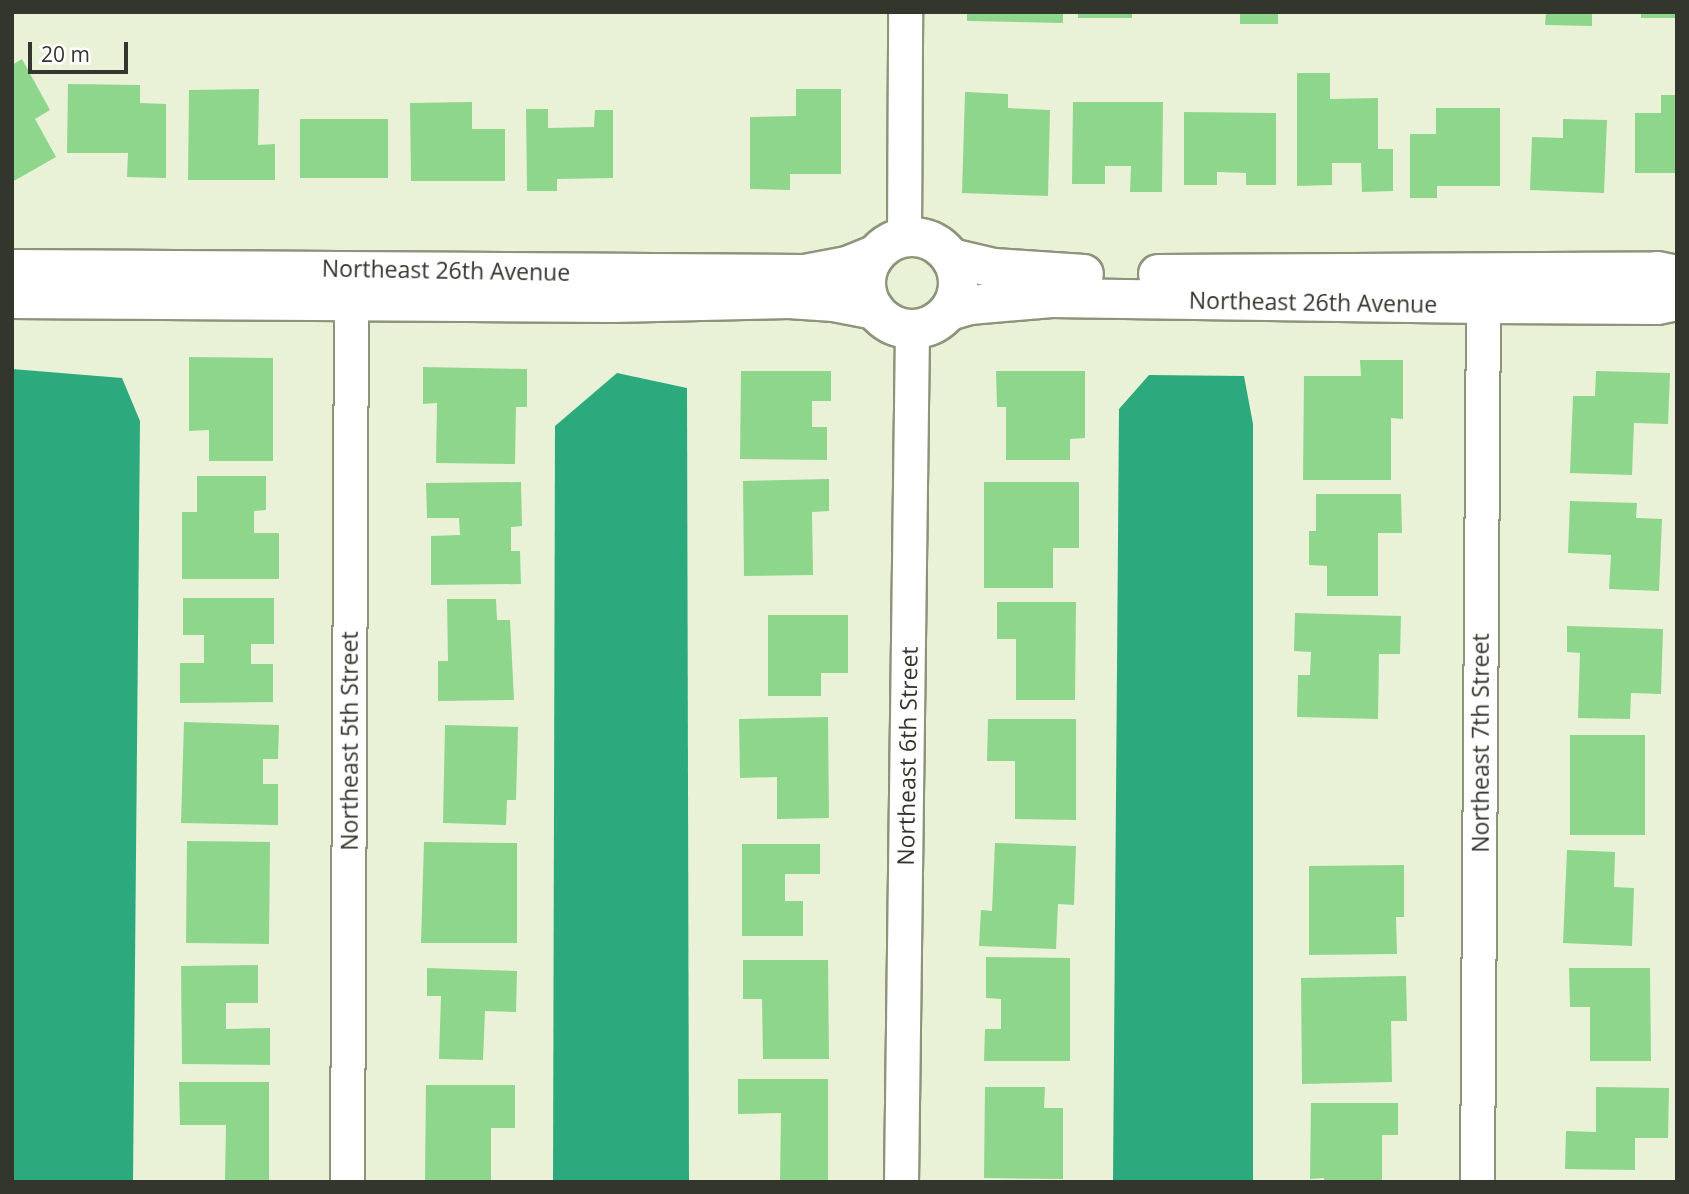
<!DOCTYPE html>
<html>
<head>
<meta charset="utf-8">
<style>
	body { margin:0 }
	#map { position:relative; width:1689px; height:1194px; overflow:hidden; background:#e9f2d6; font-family:"Open Sans",sans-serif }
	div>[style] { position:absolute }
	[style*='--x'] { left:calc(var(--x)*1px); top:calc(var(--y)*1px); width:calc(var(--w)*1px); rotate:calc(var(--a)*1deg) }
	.water>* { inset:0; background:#2daa7d }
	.building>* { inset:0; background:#8ed68b }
	.roads { filter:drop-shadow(2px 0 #8c947b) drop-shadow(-2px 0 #8c947b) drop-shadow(0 2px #8c947b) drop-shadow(0 -2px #8c947b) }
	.minor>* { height:33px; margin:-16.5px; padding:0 16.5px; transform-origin:16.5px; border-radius:16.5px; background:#fff }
	.tertiary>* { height:38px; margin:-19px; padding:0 19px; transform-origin:19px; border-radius:19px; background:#fff }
	.tertiary>.ring { margin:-19px; padding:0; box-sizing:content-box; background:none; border:38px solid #fff; border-radius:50% }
	span { translate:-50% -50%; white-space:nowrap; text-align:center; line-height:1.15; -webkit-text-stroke:5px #fff; paint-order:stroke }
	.street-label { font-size:23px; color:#33362c }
	.frame { position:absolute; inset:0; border:14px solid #33362c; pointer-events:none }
	.scale { position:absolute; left:28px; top:42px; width:100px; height:32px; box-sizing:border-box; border:4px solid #33362c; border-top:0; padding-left:9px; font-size:21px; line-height:24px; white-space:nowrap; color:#33362c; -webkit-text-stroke:5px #fff; paint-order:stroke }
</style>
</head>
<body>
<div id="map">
	<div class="water">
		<i style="clip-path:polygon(12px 369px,122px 378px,140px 421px,133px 1182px,12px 1182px)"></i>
		<i style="clip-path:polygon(617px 373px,687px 388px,689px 1182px,553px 1182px,555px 426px)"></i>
		<i style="clip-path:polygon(1149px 375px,1244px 376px,1253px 424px,1253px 1182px,1113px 1182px,1119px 409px)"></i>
	</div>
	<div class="building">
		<i style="clip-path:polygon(967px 12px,1063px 12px,1063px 23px,967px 21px)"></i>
		<i style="clip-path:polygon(1078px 12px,1132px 12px,1132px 18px,1078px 18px)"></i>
		<i style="clip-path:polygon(1240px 12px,1278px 12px,1278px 24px,1240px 24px)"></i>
		<i style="clip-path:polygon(1546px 12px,1592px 12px,1592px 26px,1545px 25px)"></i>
		<i style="clip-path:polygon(1641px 12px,1677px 12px,1677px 18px,1641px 18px)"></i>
		<i style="clip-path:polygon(22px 59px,50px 110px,35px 119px,56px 157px,12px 182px,12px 65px)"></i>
		<i style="clip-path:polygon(1297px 73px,1330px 73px,1330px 99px,1378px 98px,1378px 149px,1393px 149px,1393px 191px,1362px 192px,1361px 163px,1332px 163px,1332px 185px,1297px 186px)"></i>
		<i style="clip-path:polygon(68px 84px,140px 85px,140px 103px,166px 104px,166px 178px,127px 177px,128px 153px,67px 153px)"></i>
		<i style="clip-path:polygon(259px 89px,258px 145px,275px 144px,275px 180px,188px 180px,189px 90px)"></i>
		<i style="clip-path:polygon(796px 89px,841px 89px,841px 174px,790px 174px,790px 190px,750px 189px,750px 117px,796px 116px)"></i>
		<i style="clip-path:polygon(965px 92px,1008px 94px,1008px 108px,1050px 110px,1048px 196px,962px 193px)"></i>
		<i style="clip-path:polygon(1661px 95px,1677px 95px,1677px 173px,1635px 173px,1635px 113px,1661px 113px)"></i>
		<i style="clip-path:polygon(472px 102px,472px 129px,505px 129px,505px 181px,411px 181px,410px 103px)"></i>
		<i style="clip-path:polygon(1073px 102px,1163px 102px,1162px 192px,1130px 192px,1131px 166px,1105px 166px,1105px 184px,1072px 184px)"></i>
		<i style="clip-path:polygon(1436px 108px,1500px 108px,1500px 186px,1437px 186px,1437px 198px,1410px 198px,1410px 134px,1436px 134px)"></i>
		<i style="clip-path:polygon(526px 109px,548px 109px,548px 128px,594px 127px,595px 110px,613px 110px,613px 178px,557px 179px,557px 191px,527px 191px)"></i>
		<i style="clip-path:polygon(1184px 112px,1276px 113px,1276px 185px,1246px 185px,1246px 173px,1217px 172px,1217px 185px,1184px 185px)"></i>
		<i style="clip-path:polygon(300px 119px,388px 119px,388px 178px,300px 178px)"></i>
		<i style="clip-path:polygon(1563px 119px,1607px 120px,1604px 193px,1530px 190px,1532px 137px,1563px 138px)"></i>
		<i style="clip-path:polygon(189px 357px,273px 358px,273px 461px,209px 461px,209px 430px,189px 431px)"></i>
		<i style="clip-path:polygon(1360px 360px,1403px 360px,1403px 419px,1391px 418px,1391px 480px,1303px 480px,1304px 376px,1361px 376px)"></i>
		<i style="clip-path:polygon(423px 367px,527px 369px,527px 407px,516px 407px,515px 464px,436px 463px,437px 403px,423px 404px)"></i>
		<i style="clip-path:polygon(741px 371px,831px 371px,831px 401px,812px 401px,812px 427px,827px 427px,827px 460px,740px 459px)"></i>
		<i style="clip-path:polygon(996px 371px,1085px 371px,1085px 438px,1070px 439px,1070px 460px,1006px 460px,1006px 407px,997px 407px)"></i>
		<i style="clip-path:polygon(1596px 371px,1670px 373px,1668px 424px,1634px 423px,1632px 475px,1570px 473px,1573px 396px,1595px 396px)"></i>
		<i style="clip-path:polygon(197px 476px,266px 476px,266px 510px,254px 511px,254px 533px,279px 533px,279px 579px,182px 579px,182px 512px,197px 512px)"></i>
		<i style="clip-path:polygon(829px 479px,829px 511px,812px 512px,813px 575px,744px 576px,743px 481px)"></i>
		<i style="clip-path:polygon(521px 482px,522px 526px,511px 527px,511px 551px,520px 551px,521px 584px,431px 585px,431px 536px,460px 535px,459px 518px,427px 518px,426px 483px)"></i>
		<i style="clip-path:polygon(984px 482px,1079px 482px,1079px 548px,1053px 548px,1053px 588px,984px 588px)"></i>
		<i style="clip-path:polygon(1316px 494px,1401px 494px,1402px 533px,1378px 533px,1378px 596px,1327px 596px,1327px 566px,1309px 565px,1309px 531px,1316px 531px)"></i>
		<i style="clip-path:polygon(1570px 501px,1637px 503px,1636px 518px,1662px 519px,1659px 591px,1609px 589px,1611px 555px,1568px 553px)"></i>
		<i style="clip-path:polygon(183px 598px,274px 598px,274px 644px,251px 644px,251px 664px,273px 664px,273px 702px,180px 703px,180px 663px,204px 663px,204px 635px,183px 635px)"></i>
		<i style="clip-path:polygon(447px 599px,496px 599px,497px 620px,510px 620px,514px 700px,438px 701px,438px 661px,448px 661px)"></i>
		<i style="clip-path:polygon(997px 602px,1076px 602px,1075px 700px,1016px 700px,1016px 639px,997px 639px)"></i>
		<i style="clip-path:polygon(1295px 613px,1401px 616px,1400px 654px,1379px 654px,1378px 719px,1297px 717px,1298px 675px,1310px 675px,1311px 652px,1294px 651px)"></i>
		<i style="clip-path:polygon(768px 615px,848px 615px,848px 673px,821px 673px,821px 696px,768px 696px)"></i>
		<i style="clip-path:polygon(1567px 626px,1663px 629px,1661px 694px,1631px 693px,1630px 719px,1578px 718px,1580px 653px,1567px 652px)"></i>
		<i style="clip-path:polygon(828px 717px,829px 818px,777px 819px,777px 777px,740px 778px,739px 719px)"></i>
		<i style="clip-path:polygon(988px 719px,1076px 719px,1076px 820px,1015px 819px,1015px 761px,987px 761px)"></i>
		<i style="clip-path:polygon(184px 722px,279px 725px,278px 759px,263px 759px,263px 784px,278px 784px,278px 825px,181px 823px)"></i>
		<i style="clip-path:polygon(445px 725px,518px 727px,516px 800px,507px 800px,506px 825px,443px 823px)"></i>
		<i style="clip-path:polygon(1570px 735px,1645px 735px,1645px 835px,1570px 835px)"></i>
		<i style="clip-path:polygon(187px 841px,270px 842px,269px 944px,186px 943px)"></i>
		<i style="clip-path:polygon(424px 842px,517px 843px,517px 943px,421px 943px)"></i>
		<i style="clip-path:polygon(995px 843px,1076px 846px,1074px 905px,1058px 904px,1056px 949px,979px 946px,981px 910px,992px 911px)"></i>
		<i style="clip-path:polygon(742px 844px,820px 844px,820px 874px,785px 874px,785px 901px,803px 901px,803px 936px,742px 936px)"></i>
		<i style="clip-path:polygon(1567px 850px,1615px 852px,1614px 887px,1634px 888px,1632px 946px,1563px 943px)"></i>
		<i style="clip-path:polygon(1404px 865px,1404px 917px,1396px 917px,1397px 954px,1309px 955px,1309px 866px)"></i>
		<i style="clip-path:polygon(986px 957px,1070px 958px,1070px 1061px,984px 1061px,985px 1029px,1001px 1029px,1001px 999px,986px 998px)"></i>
		<i style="clip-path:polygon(743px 960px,828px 960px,829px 1059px,763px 1059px,762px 999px,743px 999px)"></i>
		<i style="clip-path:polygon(258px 965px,258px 1003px,226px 1003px,226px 1029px,270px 1028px,270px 1065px,182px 1064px,181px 966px)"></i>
		<i style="clip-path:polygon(427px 968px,517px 971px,516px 1012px,485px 1011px,483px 1060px,439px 1059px,441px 996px,427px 996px)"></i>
		<i style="clip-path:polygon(1569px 968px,1650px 968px,1651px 1061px,1590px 1061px,1590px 1007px,1570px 1007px)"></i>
		<i style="clip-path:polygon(1406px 976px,1407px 1021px,1391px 1021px,1392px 1082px,1302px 1084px,1301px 978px)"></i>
		<i style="clip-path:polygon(738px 1079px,828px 1079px,828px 1182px,780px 1182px,781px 1113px,738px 1114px)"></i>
		<i style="clip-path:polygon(179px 1082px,269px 1082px,269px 1180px,225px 1180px,226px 1125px,180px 1125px)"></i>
		<i style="clip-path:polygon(426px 1085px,515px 1085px,515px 1128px,491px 1128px,491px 1182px,425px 1182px)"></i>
		<i style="clip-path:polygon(985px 1087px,1045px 1087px,1044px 1108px,1063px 1108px,1063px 1179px,984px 1178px)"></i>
		<i style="clip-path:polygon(1596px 1087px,1669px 1088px,1668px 1138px,1635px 1138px,1635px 1170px,1565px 1169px,1566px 1131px,1596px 1132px)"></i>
		<i style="clip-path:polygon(1311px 1103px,1398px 1103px,1398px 1135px,1382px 1135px,1382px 1182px,1324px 1182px,1324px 1178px,1310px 1179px)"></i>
	</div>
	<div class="roads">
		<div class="minor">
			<i style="--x:904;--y:237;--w:225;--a:-89.7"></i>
			<i style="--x:347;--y:1182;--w:881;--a:-89.74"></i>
			<i style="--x:901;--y:1182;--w:852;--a:-89.26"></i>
			<i style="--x:1477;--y:1182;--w:878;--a:-89.61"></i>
		</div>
		<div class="tertiary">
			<i class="ring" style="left:866px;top:237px;width:54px;height:54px"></i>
			<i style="--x:951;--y:258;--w:44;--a:13.1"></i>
			<i style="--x:994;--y:268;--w:90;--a:3.8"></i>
			<i style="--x:12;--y:269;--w:793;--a:0.36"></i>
			<i style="--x:805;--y:274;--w:43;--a:-10.8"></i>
			<i style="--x:847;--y:266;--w:31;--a:-22"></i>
			<i style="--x:1158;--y:274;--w:499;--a:-0.3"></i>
			<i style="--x:1657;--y:271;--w:20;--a:11"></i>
			<i style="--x:12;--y:299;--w:601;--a:0.38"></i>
			<i style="--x:613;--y:303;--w:176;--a:-1.3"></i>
			<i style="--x:789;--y:299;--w:45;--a:3.8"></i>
			<i style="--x:834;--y:302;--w:42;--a:11"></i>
			<i style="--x:949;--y:311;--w:22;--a:-16"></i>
			<i style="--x:970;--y:305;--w:82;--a:-4.9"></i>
			<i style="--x:1052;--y:298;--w:431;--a:0.8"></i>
			<i style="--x:1483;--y:304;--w:174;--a:0.3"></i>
			<i style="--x:1657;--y:305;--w:20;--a:-11"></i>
		</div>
	</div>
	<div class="street-label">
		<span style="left:446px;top:270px;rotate:1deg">Northeast 26th Avenue</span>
		<span style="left:1313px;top:302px;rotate:1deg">Northeast 26th Avenue</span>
		<span style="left:349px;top:741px;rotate:-90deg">Northeast 5th Street</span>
		<span style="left:1480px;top:743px;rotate:-90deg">Northeast 7th Street</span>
		<span style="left:907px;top:756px;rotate:-89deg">Northeast 6th Street</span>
	</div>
	<div class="frame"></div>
	<div class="scale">20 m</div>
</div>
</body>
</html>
